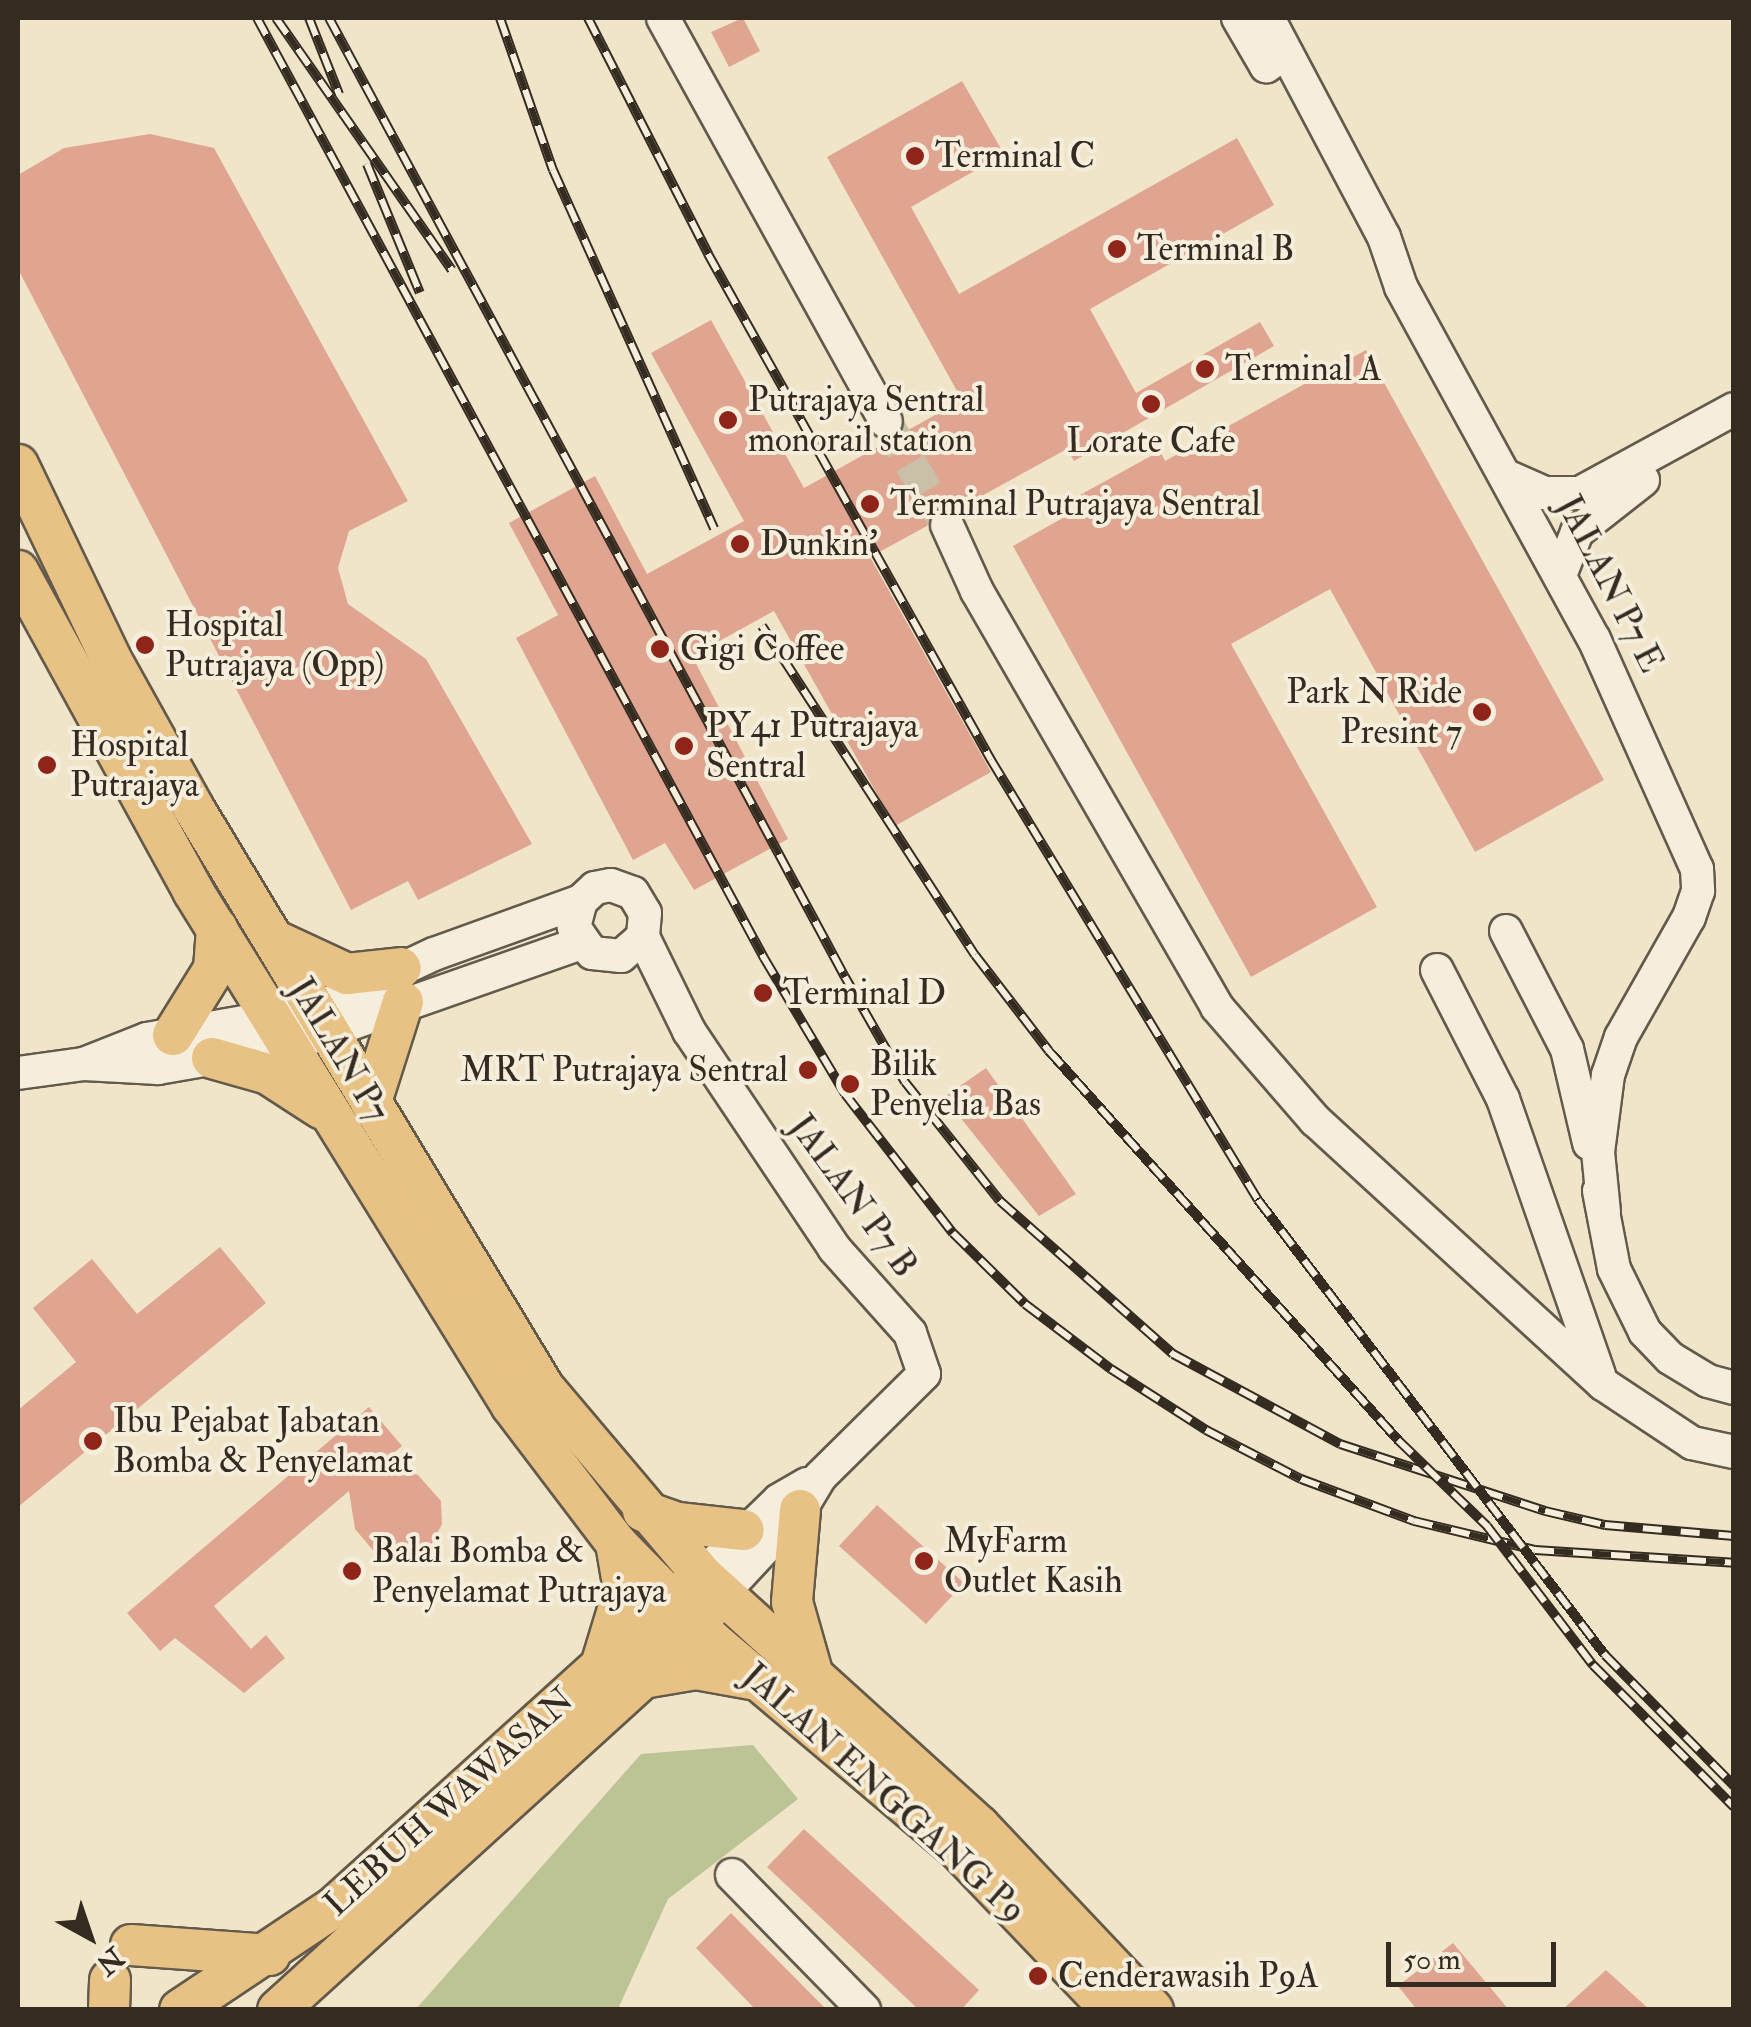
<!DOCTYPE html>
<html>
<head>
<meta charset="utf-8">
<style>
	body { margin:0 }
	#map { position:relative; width:1751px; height:2027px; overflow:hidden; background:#f0e5c9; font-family:"IM FELL Double Pica",serif }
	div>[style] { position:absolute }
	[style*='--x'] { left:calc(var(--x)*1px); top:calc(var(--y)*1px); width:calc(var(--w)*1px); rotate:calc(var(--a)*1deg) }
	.green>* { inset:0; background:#bcc395 }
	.building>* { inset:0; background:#e0a591 }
	.minor-tunnel>* { height:32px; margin-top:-16px; transform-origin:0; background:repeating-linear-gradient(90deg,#cac0a7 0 32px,transparent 0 48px) }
	.roads { filter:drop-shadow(2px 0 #635a4b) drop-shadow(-2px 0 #635a4b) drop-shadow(0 2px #635a4b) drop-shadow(0 -2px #635a4b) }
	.minor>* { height:32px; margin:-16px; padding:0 16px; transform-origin:16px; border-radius:16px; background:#f5eedc }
	.major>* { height:40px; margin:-20px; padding:0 20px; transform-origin:20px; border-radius:20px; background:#e8c284 }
	.rail>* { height:10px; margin-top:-5px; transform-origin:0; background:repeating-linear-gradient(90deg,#f5eedc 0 19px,#342b21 0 38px); box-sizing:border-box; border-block:2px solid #342b21 }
	.dots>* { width:28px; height:28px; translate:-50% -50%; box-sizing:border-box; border:5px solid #f5eedc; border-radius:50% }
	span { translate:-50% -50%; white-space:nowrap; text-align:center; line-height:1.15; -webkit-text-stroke:8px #f5eedc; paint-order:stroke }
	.poi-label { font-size:35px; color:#342b21 }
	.left { translate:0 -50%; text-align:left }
	.right { translate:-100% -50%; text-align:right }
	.street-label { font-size:35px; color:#342b21 }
	.frame { position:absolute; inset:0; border:20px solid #342b21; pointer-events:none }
	.north { position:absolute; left:40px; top:1887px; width:100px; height:100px; -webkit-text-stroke:8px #f5eedc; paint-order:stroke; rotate:140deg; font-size:28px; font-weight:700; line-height:40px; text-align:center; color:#342b21 }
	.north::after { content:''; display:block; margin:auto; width:35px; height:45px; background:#342b21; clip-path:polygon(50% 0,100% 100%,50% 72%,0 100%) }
	.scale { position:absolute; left:1386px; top:1942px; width:170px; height:45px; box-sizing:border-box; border:5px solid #342b21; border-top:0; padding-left:12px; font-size:30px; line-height:35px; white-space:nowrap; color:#342b21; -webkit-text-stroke:8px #f5eedc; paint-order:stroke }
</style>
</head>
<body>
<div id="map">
	<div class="green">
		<i style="clip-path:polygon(753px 1745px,798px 1799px,668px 1899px,618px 2009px,416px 2009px,641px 1754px)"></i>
	</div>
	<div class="building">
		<i style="clip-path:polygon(743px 18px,760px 51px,729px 67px,711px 32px)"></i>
		<i style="clip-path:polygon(962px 81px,1004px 154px,911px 207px,959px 294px,1237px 138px,1274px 205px,1090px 309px,1136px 393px,1260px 322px,1274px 346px,1074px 461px,1067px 449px,958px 509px,938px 507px,927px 526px,870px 557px,991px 772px,895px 826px,774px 611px,692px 656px,788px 839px,694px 890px,665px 843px,633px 860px,516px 638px,558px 615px,509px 523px,595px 476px,647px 574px,744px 521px,651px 353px,711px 320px,804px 488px,962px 400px,827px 157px)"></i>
		<i style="clip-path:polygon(150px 134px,214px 148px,408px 501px,349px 531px,338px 568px,348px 604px,426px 659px,532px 844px,418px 900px,408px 881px,351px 910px,18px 269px,18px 175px,64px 148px)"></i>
		<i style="clip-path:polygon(1366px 350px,1604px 780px,1475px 852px,1330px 589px,1231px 644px,1377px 907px,1251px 977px,1013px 546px,1086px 505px,1080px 495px,1160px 451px,1165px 461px)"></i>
		<i style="clip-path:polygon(986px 1068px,1076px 1194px,1039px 1216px,944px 1097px)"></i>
		<i style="clip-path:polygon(220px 1247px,266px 1303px,18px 1507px,18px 1410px,76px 1362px,33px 1308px,92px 1259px,137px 1314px)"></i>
		<i style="clip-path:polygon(369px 1407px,402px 1446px,383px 1462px,418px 1475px,441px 1501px,442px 1524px,431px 1545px,412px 1558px,377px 1555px,355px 1529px,349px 1491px,214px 1606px,251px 1649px,266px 1635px,285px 1658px,244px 1693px,175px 1638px,160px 1651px,127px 1613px)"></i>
		<i style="clip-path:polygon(877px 1505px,964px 1583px,926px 1624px,839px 1546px)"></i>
		<i style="clip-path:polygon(804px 1829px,979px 1990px,961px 2010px,919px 2010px,767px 1867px)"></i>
		<i style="clip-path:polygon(731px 1913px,804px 1987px,827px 2010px,756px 2010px,696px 1948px)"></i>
		<i style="clip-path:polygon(1453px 1943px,1509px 2010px,1417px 2010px,1398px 1986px)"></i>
		<i style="clip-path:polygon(1606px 1970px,1650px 2010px,1562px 2010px)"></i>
	</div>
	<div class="minor-tunnel">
		<i style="--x:886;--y:422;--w:120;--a:59.4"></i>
	</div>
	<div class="roads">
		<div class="minor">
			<i style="--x:663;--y:18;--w:461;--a:61.1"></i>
			<i style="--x:1238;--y:18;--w:56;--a:59.7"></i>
			<i style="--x:1266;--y:66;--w:24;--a:-30"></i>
			<i style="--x:1268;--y:18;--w:248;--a:62.1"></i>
			<i style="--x:1384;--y:237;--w:53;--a:71.2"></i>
			<i style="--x:1401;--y:287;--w:401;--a:61.3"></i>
			<i style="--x:1594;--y:639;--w:252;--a:65.9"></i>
			<i style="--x:1697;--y:869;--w:22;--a:87"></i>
			<i style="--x:1698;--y:891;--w:28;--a:109"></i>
			<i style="--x:1689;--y:917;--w:138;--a:119.5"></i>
			<i style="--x:1621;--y:1037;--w:40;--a:108.9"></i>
			<i style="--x:1608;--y:1075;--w:78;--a:97.4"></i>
			<i style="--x:1598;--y:1152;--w:60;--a:84.3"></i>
			<i style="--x:1511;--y:478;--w:36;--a:24"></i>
			<i style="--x:1544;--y:493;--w:36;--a:0"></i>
			<i style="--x:1580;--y:493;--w:175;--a:-28.6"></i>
			<i style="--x:947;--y:525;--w:72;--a:65.6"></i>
			<i style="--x:977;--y:591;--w:480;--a:60"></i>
			<i style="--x:1217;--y:1007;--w:150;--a:49.1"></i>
			<i style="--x:1315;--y:1120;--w:391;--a:42.5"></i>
			<i style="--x:1603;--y:1384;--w:107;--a:33.5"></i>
			<i style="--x:1692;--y:1443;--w:43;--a:12.1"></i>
			<i style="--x:1561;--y:573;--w:44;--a:-68.7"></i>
			<i style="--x:1577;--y:532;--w:84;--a:-38.2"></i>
			<i style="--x:1506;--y:931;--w:133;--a:62.7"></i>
			<i style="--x:1567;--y:1049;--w:97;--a:76.8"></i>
			<i style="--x:643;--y:937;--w:105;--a:63.9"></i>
			<i style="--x:689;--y:1031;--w:261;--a:56.2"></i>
			<i style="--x:834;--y:1248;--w:114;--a:48.2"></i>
			<i style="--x:910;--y:1333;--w:43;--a:71.1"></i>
			<i style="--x:924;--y:1374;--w:146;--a:135.3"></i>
			<i style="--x:820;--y:1477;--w:39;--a:121"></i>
			<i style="--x:800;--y:1510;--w:115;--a:132.9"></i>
			<i style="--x:1437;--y:970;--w:145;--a:62.9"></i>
			<i style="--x:1503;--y:1099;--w:292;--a:70.8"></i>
			<i style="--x:84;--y:1064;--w:68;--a:-21.6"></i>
			<i style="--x:147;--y:1039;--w:173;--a:-10"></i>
			<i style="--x:317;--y:1009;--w:129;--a:-25.2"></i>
			<i style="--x:434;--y:954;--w:156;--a:-19.8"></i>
			<i style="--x:581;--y:901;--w:19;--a:-43"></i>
			<i style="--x:595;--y:888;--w:16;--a:-11"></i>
			<i style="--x:611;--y:885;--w:23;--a:20"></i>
			<i style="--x:633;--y:893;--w:23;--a:59"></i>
			<i style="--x:645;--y:913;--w:24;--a:95"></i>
			<i style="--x:643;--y:937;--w:29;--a:139"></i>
			<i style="--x:621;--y:956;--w:29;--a:-174"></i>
			<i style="--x:592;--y:953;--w:32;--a:-125"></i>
			<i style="--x:574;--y:927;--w:27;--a:-75"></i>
			<i style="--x:18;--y:1073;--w:67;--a:-7.8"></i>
			<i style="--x:84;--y:1064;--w:74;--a:3.1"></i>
			<i style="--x:158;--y:1068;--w:134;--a:-9.9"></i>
			<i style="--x:290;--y:1045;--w:308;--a:-19.3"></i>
			<i style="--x:1599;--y:1191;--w:79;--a:79.1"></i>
			<i style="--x:1614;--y:1269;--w:70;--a:63.8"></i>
			<i style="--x:1645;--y:1332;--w:36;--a:46"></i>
			<i style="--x:1670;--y:1358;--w:44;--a:31.2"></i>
			<i style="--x:1708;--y:1381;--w:27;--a:15"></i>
			<i style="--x:702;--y:1575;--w:107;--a:-44.2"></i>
			<i style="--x:779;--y:1500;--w:32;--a:-30"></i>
			<i style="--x:732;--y:1875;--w:189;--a:45.6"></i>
		</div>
		<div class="major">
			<i style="--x:18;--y:465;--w:220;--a:64.4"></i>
			<i style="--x:113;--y:663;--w:165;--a:60.9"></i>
			<i style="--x:193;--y:807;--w:679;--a:58.86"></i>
			<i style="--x:544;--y:1388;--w:245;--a:49.8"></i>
			<i style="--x:702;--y:1575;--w:374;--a:42.2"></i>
			<i style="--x:979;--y:1826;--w:253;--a:46.6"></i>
			<i style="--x:18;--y:571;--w:365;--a:61.3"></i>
			<i style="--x:193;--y:891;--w:606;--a:58.23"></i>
			<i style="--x:512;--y:1406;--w:172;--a:52.8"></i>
			<i style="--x:616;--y:1543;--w:137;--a:45.6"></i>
			<i style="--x:712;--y:1641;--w:319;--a:40.2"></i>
			<i style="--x:956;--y:1847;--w:226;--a:46.3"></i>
			<i style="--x:278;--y:942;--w:76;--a:24.9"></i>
			<i style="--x:347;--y:974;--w:54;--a:-6.3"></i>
			<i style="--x:173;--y:1035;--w:78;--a:-58.2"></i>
			<i style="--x:214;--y:969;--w:41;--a:-85.8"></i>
			<i style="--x:212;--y:1058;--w:58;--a:15.9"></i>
			<i style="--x:268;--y:1074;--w:64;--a:32.9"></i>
			<i style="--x:371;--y:1102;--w:105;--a:-72.3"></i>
			<i style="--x:800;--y:1510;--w:92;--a:95"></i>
			<i style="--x:792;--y:1602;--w:73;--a:74.1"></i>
			<i style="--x:643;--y:1511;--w:37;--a:19"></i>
			<i style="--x:678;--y:1523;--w:66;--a:6.1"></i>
			<i style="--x:603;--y:1659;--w:72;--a:-73.1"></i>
			<i style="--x:624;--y:1590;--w:48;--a:-99.7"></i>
			<i style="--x:643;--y:1678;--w:54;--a:-9.6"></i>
			<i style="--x:696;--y:1669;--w:62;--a:10.2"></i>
			<i style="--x:131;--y:1945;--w:139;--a:4.1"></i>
			<i style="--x:109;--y:2010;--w:30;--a:-88"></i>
			<i style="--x:180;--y:2010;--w:184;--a:-33.7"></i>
			<i style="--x:333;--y:1908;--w:482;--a:-42.1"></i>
			<i style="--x:278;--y:2010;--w:493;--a:-42.3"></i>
			<i style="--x:643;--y:1678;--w:101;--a:-46.2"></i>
		</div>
	</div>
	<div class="rail">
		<i style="--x:257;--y:18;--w:1068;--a:61.66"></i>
		<i style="--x:764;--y:958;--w:158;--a:59.2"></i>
		<i style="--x:845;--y:1094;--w:176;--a:52.2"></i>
		<i style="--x:953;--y:1233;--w:101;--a:44.6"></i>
		<i style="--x:1025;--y:1304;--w:108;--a:37.1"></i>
		<i style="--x:1111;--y:1369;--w:113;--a:32.7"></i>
		<i style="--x:1206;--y:1430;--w:107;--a:27.3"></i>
		<i style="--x:1301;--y:1479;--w:121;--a:20.4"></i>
		<i style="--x:1414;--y:1521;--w:124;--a:13.5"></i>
		<i style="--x:1535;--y:1550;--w:199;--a:3.7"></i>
		<i style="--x:276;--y:18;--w:307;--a:55.1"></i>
		<i style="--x:309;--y:18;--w:82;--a:68.5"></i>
		<i style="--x:329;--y:18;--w:1089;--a:61.72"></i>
		<i style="--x:845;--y:977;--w:121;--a:60.3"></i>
		<i style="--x:905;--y:1082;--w:152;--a:51.4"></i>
		<i style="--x:1000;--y:1201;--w:231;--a:41.5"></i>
		<i style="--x:1173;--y:1354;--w:190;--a:28.3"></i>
		<i style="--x:1340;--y:1444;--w:216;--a:18.1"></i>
		<i style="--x:1545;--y:1511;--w:62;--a:13.1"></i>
		<i style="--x:1605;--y:1525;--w:129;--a:4.9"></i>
		<i style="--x:500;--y:18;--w:161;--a:70.8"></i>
		<i style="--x:553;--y:170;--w:393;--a:65.8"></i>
		<i style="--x:588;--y:18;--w:265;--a:63"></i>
		<i style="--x:708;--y:254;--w:580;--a:60.78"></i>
		<i style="--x:991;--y:760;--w:515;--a:58.75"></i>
		<i style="--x:1258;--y:1200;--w:572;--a:52.67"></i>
		<i style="--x:1605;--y:1655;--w:184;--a:45.4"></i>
		<i style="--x:367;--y:164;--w:139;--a:67.7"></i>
		<i style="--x:762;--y:626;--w:392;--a:57.1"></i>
		<i style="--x:975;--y:955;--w:121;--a:52.4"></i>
		<i style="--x:1049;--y:1051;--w:523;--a:48.1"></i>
		<i style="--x:1398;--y:1440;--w:124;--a:44"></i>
		<i style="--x:1487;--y:1526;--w:175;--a:52.7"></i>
		<i style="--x:1593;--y:1665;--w:200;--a:45.2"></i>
	</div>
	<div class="dots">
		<i style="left:915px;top:156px;background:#8f2418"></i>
		<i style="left:1117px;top:249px;background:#8f2418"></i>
		<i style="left:1205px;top:369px;background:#8f2418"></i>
		<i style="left:1151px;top:404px;background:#8f2418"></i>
		<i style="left:728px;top:420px;background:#8f2418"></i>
		<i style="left:870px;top:504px;background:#8f2418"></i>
		<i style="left:740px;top:544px;background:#8f2418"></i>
		<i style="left:145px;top:645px;background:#8f2418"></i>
		<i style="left:660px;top:649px;background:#8f2418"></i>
		<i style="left:1482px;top:712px;background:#8f2418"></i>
		<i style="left:684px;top:746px;background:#8f2418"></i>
		<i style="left:47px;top:765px;background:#8f2418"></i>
		<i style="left:763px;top:993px;background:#8f2418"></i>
		<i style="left:808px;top:1070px;background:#8f2418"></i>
		<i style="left:850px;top:1084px;background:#8f2418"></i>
		<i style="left:93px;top:1441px;background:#8f2418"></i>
		<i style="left:924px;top:1561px;background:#8f2418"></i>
		<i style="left:352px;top:1571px;background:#8f2418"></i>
		<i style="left:1038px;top:1976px;background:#8f2418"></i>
	</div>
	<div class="poi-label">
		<span class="left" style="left:935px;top:156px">Terminal C</span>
		<span class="left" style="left:1137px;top:249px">Terminal B</span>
		<span class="left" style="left:1225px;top:369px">Terminal A</span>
		<span class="left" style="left:748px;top:420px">Putrajaya Sentral<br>monorail station</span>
		<span style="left:1151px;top:441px">Lorate Cafe</span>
		<span class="left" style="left:890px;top:504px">Terminal Putrajaya Sentral</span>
		<span class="left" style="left:760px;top:544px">Dunkin'</span>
		<span class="left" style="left:165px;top:645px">Hospital<br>Putrajaya (Opp)</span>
		<span class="left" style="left:680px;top:649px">Gigi Coffee</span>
		<span class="right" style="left:1462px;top:712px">Park N Ride<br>Presint 7</span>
		<span class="left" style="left:706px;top:746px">PY41 Putrajaya<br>Sentral</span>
		<span class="left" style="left:70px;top:765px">Hospital<br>Putrajaya</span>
		<span class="left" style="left:783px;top:993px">Terminal D</span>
		<span class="left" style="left:870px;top:1084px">Bilik<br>Penyelia Bas</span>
		<span class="right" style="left:788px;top:1070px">MRT Putrajaya Sentral</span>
		<span class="left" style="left:113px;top:1441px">Ibu Pejabat Jabatan<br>Bomba &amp; Penyelamat</span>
		<span class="left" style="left:944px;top:1561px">MyFarm<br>Outlet Kasih</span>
		<span class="left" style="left:372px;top:1571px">Balai Bomba &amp;<br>Penyelamat Putrajaya</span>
		<span class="left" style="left:1058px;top:1976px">Cenderawasih P9A</span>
	</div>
	<div class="street-label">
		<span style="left:1610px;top:584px;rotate:63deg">JALAN P7 E</span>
		<span style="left:339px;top:1050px;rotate:59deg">JALAN P7</span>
		<span style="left:853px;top:1196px;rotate:54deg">JALAN P7 B</span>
		<span style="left:884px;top:1793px;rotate:42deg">JALAN ENGGANG P9</span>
		<span style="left:449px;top:1802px;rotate:-42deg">LEBUH WAWASAN</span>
	</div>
	<div class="frame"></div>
	<div class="north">N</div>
	<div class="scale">50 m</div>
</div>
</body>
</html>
